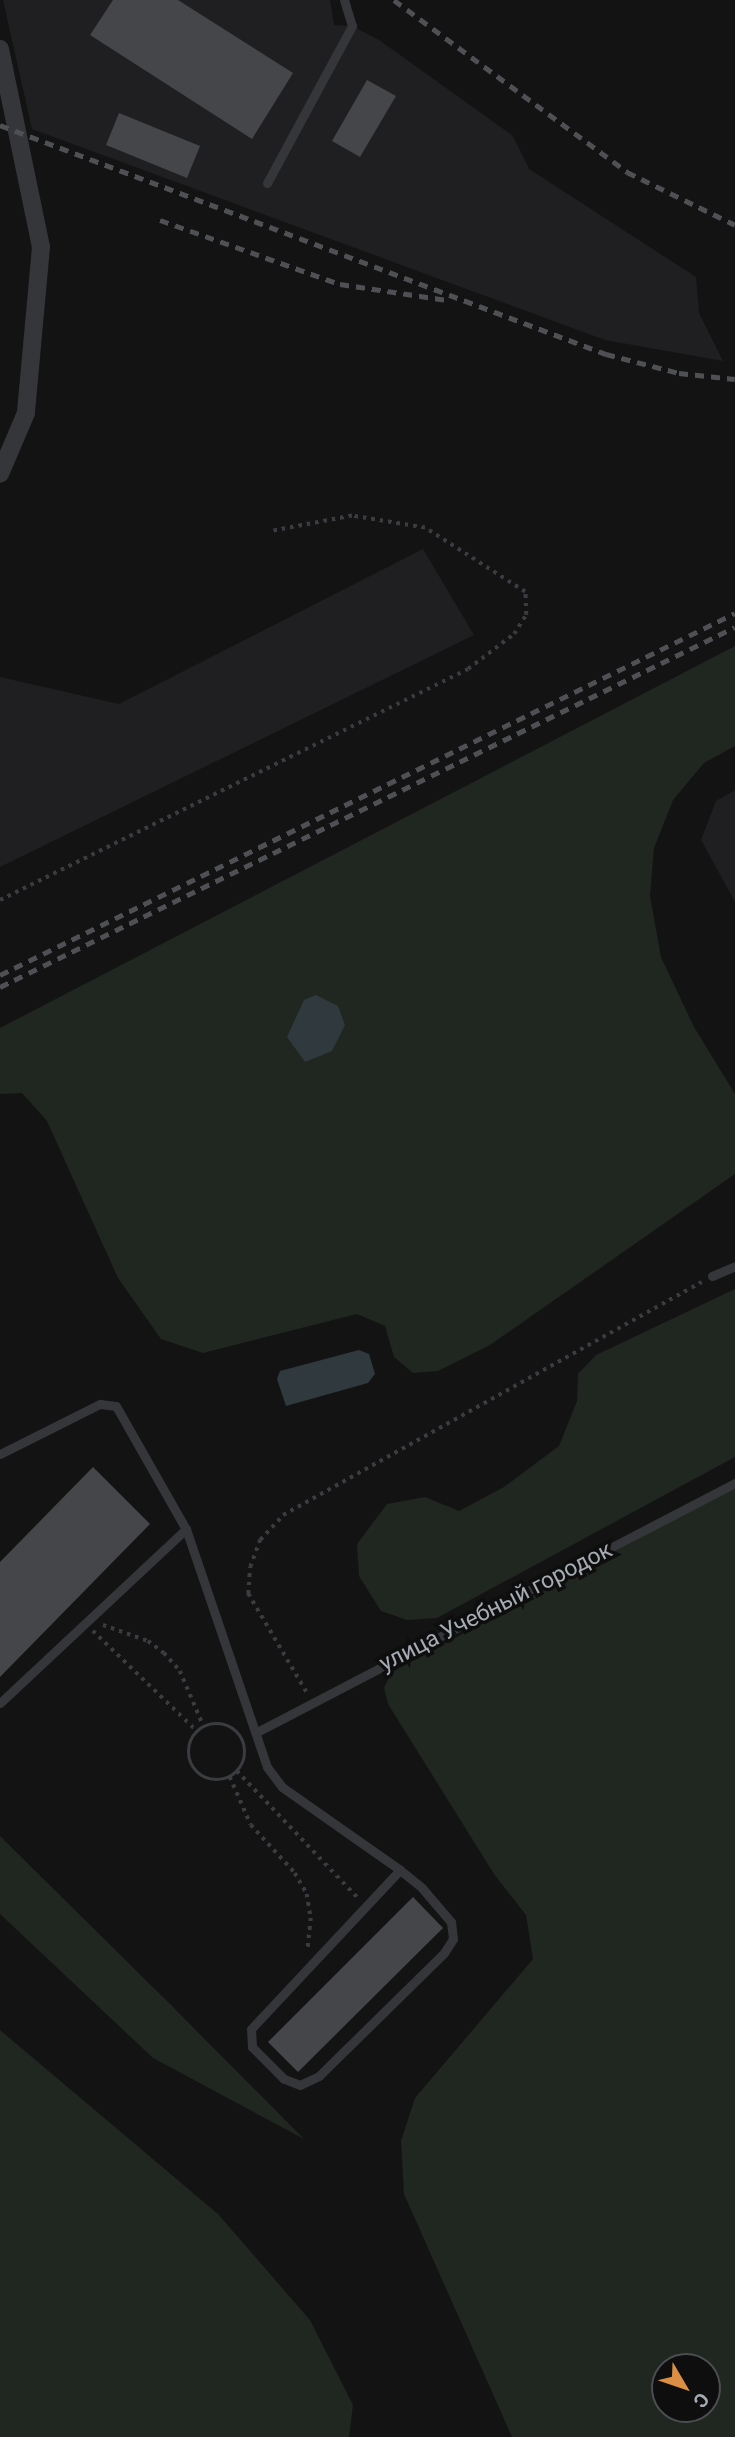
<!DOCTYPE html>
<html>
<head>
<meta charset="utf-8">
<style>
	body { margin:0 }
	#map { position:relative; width:735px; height:2437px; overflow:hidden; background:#131314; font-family:Roboto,sans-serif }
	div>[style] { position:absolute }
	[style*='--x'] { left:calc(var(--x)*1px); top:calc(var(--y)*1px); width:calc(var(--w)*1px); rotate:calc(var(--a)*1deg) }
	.built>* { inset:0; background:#1f1f21 }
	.green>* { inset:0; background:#202620 }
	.water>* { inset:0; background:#30393d }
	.building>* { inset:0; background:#454649 }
	.path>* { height:3.5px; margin-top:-1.75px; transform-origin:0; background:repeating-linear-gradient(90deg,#3a3d40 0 3.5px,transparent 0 8.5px) }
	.path>.ring { margin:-1.75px; padding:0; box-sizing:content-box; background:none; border:3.5px solid #3a3d40; border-radius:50% }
	.lane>* { height:9px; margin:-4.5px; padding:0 4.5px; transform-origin:4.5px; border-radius:4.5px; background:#343639 }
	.street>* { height:18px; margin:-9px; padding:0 9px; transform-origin:9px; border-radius:9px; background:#343639 }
	.rail>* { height:5px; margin-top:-2.5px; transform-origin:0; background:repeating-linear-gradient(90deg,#4e5053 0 9px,transparent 0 16px) }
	span { translate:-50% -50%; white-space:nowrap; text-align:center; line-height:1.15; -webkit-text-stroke:7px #0e0e0f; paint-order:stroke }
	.street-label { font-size:23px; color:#a6acb3 }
	.north { position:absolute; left:651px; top:2353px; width:70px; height:70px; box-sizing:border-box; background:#0e0e0f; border:2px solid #4b4d51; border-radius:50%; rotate:129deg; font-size:19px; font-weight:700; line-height:28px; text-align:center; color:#a6acb3 }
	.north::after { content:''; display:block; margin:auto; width:24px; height:32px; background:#db8e44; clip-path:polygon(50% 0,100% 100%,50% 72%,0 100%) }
</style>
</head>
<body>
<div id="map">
	<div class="built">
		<i style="clip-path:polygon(3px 0,330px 0,334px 25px,352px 26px,379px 40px,513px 136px,529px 169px,696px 277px,699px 313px,723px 361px,605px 340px,32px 129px)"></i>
		<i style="clip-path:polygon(423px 549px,474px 635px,0 867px,0 677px,119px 704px)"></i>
		<i style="clip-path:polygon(735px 790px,735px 902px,701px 840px,716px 801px)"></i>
	</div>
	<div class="green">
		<i style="clip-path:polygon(735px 646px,735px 746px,704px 763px,673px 800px,654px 848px,650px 896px,661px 957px,694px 1027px,735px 1094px,735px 1174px,490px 1345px,438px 1371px,413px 1373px,394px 1357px,385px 1326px,357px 1314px,203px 1353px,161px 1339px,118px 1278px,47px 1121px,22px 1093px,0 1094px,0 1028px)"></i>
		<i style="clip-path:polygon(735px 1289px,735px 1457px,437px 1618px,407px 1620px,381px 1611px,359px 1576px,357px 1544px,387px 1504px,425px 1497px,459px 1511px,504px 1487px,559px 1446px,577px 1401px,578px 1374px,596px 1355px)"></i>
		<i style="clip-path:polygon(evenodd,735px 1487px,735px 2437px,512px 2437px,404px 2194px,401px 2141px,415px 2098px,533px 1959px,526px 1915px,494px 1874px,388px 1704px,384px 1688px,392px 1672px,735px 1487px,665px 2367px,707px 2367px,707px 2409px,665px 2409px,665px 2367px)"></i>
		<i style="clip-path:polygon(0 1836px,171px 2005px,304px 2139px,153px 2058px,0 1914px)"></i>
		<i style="clip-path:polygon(0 2030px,218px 2214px,310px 2320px,353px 2405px,349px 2437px,0 2437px)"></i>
	</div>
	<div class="water">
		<i style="clip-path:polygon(316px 995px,338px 1006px,345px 1025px,332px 1051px,305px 1062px,287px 1037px,304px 1000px)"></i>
		<i style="clip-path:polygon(359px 1350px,369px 1354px,375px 1374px,368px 1383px,286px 1406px,277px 1379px,280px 1371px)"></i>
	</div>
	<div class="building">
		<i style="clip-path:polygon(113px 0,178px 0,293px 73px,252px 139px,90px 35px)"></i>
		<i style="clip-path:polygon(367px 80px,396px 96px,360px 157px,332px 141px)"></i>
		<i style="clip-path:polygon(119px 113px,200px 146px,187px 178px,106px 145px)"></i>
		<i style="clip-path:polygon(93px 1467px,150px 1524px,0 1677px,0 1562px)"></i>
		<i style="clip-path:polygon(413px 1897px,443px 1928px,298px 2072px,268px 2042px)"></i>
	</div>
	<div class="path">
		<i style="--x:0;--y:900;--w:522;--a:-26.27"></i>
		<i style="--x:468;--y:669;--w:58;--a:-37.3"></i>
		<i style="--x:514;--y:634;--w:22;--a:-58"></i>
		<i style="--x:526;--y:615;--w:23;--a:-92"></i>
		<i style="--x:525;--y:592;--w:119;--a:-147.4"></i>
		<i style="--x:425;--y:528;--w:74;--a:-170.7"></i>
		<i style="--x:352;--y:516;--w:80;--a:169.2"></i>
		<i style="--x:103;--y:1625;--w:48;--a:19.6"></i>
		<i style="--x:148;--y:1641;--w:20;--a:37"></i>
		<i style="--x:164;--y:1653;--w:24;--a:48"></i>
		<i style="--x:180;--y:1671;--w:61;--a:66.8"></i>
		<i style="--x:93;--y:1631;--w:146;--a:43.9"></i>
		<i style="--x:306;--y:1692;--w:114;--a:-120.6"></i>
		<i style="--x:248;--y:1594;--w:27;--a:-86"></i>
		<i style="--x:250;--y:1567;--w:29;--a:-70"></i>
		<i style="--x:260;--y:1540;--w:34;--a:-47"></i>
		<i style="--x:283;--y:1515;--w:479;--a:-29.1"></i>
		<i class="ring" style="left:189px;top:1724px;width:52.5px;height:52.5px"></i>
		<i style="--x:237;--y:1771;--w:177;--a:46.4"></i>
		<i style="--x:230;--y:1777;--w:52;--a:66.4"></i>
		<i style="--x:251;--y:1825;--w:65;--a:47.5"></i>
		<i style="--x:295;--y:1873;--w:24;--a:60"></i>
		<i style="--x:307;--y:1894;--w:24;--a:81"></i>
		<i style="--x:311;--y:1918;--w:31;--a:96"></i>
	</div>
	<div class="lane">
		<i style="--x:267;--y:183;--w:179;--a:-61.6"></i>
		<i style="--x:352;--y:26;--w:27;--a:-107"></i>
		<i style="--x:712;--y:1276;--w:25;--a:-23"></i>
		<i style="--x:0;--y:1454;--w:112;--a:-26.6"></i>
		<i style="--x:100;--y:1404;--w:16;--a:7"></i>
		<i style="--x:116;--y:1406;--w:142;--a:60.4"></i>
		<i style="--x:186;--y:1529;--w:251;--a:71.2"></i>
		<i style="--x:267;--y:1767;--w:25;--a:53"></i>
		<i style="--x:282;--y:1787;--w:144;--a:35.1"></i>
		<i style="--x:400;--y:1870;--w:28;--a:39"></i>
		<i style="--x:422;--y:1888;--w:45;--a:49.5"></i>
		<i style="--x:451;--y:1922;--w:17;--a:83"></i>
		<i style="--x:453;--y:1939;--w:17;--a:123"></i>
		<i style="--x:444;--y:1953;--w:175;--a:135.5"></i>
		<i style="--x:319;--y:2076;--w:21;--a:155"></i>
		<i style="--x:300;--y:2085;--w:17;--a:-159"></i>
		<i style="--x:284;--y:2079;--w:45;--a:-135"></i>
		<i style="--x:252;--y:2047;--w:18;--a:-93"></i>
		<i style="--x:251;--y:2029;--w:218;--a:-46.9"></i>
		<i style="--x:0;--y:1703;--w:255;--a:-43.1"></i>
		<i style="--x:257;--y:1732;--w:539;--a:-27.52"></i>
	</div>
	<div class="street">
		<i style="--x:0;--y:49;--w:202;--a:78.3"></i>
		<i style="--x:41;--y:247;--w:167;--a:95.2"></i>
		<i style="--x:26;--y:413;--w:66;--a:113.1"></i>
	</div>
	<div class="rail">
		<i style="--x:394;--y:0;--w:290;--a:36.4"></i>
		<i style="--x:627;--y:172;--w:120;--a:26.1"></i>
		<i style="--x:0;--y:125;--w:648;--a:20.7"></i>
		<i style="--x:606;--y:354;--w:75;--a:14.6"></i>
		<i style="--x:679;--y:373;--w:56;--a:6.1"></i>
		<i style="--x:160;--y:220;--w:191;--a:19.6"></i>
		<i style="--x:340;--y:284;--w:108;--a:8.5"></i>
		<i style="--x:0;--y:975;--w:819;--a:-26.22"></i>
		<i style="--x:0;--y:987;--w:818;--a:-26.1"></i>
	</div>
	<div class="street-label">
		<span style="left:496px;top:1607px;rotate:-27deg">улица Учебный городок</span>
	</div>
	<div class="north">С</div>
</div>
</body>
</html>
